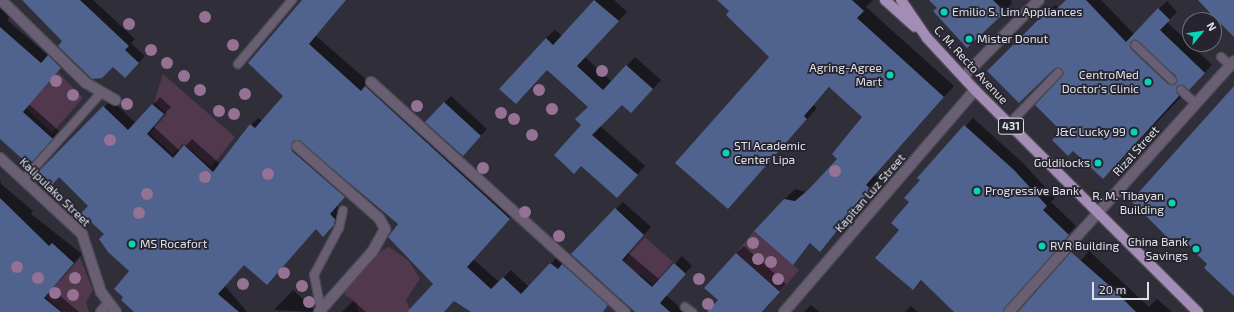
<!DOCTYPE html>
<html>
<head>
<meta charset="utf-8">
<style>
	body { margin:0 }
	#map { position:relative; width:1234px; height:312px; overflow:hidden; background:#2f2e39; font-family:"Exo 2",sans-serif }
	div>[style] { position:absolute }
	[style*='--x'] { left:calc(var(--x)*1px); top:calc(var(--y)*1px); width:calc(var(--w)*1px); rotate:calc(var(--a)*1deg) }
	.green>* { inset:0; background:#51384d }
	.shadow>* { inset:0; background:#0007 }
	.building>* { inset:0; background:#50628e }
	.roads { filter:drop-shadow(1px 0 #4b4a55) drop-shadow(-1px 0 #4b4a55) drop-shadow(0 1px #4b4a55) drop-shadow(0 -1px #4b4a55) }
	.service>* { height:8px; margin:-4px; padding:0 4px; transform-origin:4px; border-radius:4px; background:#6a5f72 }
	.minor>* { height:10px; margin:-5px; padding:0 5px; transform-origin:5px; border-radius:5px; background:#6a5f72 }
	.tertiary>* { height:10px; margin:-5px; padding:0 5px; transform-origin:5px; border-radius:5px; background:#6a5f72 }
	.primary>* { height:10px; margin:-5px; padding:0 5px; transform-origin:5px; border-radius:5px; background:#a48db4 }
	.trees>* { width:12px; height:12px; margin:-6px; border-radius:50%; background:#957193 }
	.dots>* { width:11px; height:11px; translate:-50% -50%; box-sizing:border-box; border:2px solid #25242f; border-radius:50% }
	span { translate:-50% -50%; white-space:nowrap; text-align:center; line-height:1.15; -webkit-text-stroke:3.5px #25242f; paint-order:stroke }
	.shield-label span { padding:1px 3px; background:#25242f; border:1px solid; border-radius:3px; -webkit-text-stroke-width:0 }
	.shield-label { font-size:11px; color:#e0e0e7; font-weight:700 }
	.poi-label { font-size:12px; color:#e0e0e7 }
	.left { translate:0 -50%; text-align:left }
	.right { translate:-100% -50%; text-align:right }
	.street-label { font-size:12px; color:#e0e0e7 }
	.north { position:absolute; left:1182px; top:12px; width:40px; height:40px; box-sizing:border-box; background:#25242f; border:1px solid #706f79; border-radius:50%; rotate:61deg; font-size:11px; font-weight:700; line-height:16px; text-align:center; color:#e0e0e7 }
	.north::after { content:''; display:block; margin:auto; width:14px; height:18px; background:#03d5b6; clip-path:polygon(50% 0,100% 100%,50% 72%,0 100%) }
	.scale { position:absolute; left:1092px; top:282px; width:57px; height:18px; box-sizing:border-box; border:2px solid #e0e0e7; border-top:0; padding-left:5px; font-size:12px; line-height:14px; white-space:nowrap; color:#e0e0e7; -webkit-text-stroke:3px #25242f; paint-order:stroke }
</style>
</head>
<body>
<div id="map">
	<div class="green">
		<i style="clip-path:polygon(58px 72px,83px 98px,52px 133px,26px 108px)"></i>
		<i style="clip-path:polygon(163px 74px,235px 137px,211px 167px,183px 143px,173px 155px,150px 133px,167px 114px,154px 102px)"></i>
		<i style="clip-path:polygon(754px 231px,799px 270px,780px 292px,736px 253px)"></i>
		<i style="clip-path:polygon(645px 237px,673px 262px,653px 285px,640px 274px,619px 298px,603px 284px)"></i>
		<i style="clip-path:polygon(389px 247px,409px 261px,420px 279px,406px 300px,411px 312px,358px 312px,357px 303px,345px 295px,346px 290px,381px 251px)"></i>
		<i style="clip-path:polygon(80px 258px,93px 290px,86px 302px,89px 312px,63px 312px,30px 284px,38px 262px,60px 281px)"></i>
	</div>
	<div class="shadow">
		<i style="clip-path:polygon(22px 0,93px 0,135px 39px,131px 43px,145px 56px,132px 70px,113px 66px,64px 41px)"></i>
		<i style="clip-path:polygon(303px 0,346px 0,316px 36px,517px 211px,473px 259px,499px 282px,511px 270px,529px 287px,558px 256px,615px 298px,602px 312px,472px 312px,455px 300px,443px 312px,415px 312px,435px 284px,399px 224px,324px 162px,352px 189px,337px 206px,342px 211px,341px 216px,331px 228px,316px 228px,244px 264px,225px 286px,247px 312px,137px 312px,125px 297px,131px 271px,89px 206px,59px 176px,39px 172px,111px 100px,136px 123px,160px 97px,171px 107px,153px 126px,180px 151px,192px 139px,220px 164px,251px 125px,258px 118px,263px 121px,285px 96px)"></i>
		<i style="clip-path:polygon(596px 0,614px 0,627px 12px,585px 57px,612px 82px,635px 57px,661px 80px,640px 103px,622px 103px,599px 125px,645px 166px,625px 188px,581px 165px,582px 125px,589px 107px,546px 38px,555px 30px,562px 36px)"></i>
		<i style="clip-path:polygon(719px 0,873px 0,866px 7px,954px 86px,875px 175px,880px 178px,830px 240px,820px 250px,811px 243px,793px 263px,785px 199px,795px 189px,806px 192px,816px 184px,838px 159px,864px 117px,830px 87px,813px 105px,817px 108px,738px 197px,770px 56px)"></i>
		<i style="clip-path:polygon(930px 0,1011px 0,1012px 3px,1004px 12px,938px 8px)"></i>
		<i style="clip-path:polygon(1067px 0,1101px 0,1134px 34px,1167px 1px,1177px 12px,1167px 22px,1212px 65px,1111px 170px,1062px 131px,1063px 68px,988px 71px,1055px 5px,1059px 8px)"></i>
		<i style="clip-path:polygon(0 8px,10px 16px,7px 20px,49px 56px,56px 49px,67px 60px,29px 104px,59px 131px,36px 157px,0 134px)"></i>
		<i style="clip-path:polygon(451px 96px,487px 129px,470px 148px,444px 103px)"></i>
		<i style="clip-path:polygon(973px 118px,1022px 162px,1055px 198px,1051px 202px,1076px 226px,996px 312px,956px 312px,922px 280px,913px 289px,900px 230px,921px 180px,919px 178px)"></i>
		<i style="clip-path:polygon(0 178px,1px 184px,33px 211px,31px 214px,82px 254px,52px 289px,79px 312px,0 311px)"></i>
		<i style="clip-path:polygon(623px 202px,651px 227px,628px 253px,660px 280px,682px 256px,692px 266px,666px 295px,685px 312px,639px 312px,573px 254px)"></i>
		<i style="clip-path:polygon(744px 246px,786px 284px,763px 312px,716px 312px,736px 253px)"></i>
		<i style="clip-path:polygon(1089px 251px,1149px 307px,1157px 299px,1172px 312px,1036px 312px)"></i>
		<i style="clip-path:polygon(293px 290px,317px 312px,274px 310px)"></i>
		<i style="clip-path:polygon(353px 301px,366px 312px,342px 312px)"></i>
		<i style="clip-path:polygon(811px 305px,819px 312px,804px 312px)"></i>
		<i style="clip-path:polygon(911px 306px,918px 312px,905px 312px)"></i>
	</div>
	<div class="building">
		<i style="clip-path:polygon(22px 0,80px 0,129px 46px,125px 50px,139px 63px,125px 78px,113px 67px,102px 78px,92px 79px,58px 46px,62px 41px)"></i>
		<i style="clip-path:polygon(302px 0,346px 0,309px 44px,361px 91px,365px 86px,510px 219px,467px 267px,491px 289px,503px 277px,521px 294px,550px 263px,558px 269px,562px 264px,608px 305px,603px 312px,471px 312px,454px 301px,444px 312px,407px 312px,433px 284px,388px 237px,398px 224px,298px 140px,291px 144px,292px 151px,345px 197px,330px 214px,335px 219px,334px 225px,323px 237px,316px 229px,267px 285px,244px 265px,218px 294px,239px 312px,134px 312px,121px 300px,123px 297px,114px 289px,129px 271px,108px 252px,99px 239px,104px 234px,81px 213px,88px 206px,59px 177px,52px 185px,38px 172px,103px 106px,128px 130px,152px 104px,164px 114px,147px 134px,173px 158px,184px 145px,213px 172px,250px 124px,255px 128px,283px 96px,248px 63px)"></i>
		<i style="clip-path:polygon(594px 0,619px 21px,577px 66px,603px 90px,626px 65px,653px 89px,631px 113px,622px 105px,592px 135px,638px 175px,617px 198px,581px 166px,574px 174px,554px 155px,581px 125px,575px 119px,588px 107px,547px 70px,516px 104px,499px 89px,546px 38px,553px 45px)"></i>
		<i style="clip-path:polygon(717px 0,852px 0,864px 11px,857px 18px,944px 97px,866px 185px,871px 189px,820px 252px,810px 243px,793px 265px,754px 231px,784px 199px,795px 201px,809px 189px,837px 159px,832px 154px,862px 117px,829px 87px,804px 116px,807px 119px,728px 209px,675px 163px,769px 57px,726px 15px,729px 11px)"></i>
		<i style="clip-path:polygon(929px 0,993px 0,1005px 12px,967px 48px,933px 11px,937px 8px)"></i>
		<i style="clip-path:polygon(evenodd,1066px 0,1086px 0,1126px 42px,1158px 8px,1170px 20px,1160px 30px,1205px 73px,1189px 90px,1177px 86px,1179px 96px,1103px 179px,1073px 151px,1068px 156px,1052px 140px,1061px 131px,1035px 105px,1062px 76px,1062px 69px,1054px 69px,1019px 103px,987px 71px,1047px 11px,1050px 15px,1066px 0,1134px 40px,1176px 76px,1176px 84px,1168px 84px,1131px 49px,1130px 43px,1134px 40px)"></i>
		<i style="clip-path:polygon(1198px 0,1234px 0,1234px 37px,1211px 14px)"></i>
		<i style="clip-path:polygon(0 27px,41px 63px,48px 55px,61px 68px,23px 112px,53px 139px,29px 165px,0 139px)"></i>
		<i style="clip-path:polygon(1234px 86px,1234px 296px,1204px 268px,1207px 264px,1181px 239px,1175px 245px,1131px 201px)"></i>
		<i style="clip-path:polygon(444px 102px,481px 136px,463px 156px,425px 122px)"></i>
		<i style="clip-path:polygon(964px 125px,1014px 170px,1047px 206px,1043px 210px,1069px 235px,1003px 312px,954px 312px,921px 280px,913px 290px,875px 258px,899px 230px,891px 223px,909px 202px,904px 198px,920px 180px,917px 178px)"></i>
		<i style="clip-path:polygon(0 198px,49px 246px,52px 243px,74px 263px,44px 298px,61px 312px,0 312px)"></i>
		<i style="clip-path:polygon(615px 208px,644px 235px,622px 260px,652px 287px,674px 263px,686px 274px,660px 303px,670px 312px,635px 312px,571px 254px)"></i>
		<i style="clip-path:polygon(1071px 252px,1111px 287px,1136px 312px,1018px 312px)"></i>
		<i style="clip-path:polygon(736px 253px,780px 292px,762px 312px,707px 312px,718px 300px,704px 288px)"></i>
	</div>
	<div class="roads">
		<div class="service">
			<i style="--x:1135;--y:45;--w:51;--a:43.4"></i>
			<i style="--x:1221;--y:57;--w:12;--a:42"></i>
			<i style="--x:238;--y:64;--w:84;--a:-49.8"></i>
			<i style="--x:1181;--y:90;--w:21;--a:43"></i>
			<i style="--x:1009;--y:124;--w:71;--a:-46.1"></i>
			<i style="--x:24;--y:179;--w:115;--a:-48.2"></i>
			<i style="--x:685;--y:307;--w:9;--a:36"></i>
			<i style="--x:321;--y:310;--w:36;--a:-101"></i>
			<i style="--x:314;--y:275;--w:53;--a:-62"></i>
			<i style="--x:339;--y:228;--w:18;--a:-77"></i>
		</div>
		<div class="minor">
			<i style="--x:1;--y:0;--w:119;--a:44.3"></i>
			<i style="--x:86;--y:83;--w:34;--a:30"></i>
			<i style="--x:963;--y:77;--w:108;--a:-45.4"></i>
			<i style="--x:371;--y:82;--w:343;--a:42.2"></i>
			<i style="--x:297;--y:146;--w:109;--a:41.3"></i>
			<i style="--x:379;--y:218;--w:13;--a:61"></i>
			<i style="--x:385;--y:229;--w:26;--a:119"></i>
			<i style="--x:372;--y:252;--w:80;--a:131.5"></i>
			<i style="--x:101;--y:312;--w:11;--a:-49"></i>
			<i style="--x:1009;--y:312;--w:337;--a:-48.1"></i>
		</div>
		<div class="tertiary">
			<i style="--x:0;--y:158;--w:112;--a:42.8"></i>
			<i style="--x:82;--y:234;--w:61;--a:71.9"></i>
			<i style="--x:101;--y:292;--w:25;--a:53"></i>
			<i style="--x:784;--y:312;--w:293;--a:-49.3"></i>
		</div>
		<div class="primary">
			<i style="--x:885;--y:0;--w:40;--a:42"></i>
			<i style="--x:901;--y:0;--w:46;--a:55.6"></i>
			<i style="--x:927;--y:38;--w:71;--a:47.3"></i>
			<i style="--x:975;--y:90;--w:315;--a:44.9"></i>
		</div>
	</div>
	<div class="trees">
		<i style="left:205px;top:17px"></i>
		<i style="left:129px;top:24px"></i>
		<i style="left:233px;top:45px"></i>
		<i style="left:151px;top:50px"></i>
		<i style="left:167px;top:63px"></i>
		<i style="left:602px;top:71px"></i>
		<i style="left:184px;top:76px"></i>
		<i style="left:56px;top:81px"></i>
		<i style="left:200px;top:90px"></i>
		<i style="left:539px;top:90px"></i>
		<i style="left:245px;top:94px"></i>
		<i style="left:73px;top:95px"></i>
		<i style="left:127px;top:104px"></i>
		<i style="left:417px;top:106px"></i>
		<i style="left:552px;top:109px"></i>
		<i style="left:219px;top:111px"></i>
		<i style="left:501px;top:113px"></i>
		<i style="left:234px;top:114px"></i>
		<i style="left:514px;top:119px"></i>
		<i style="left:532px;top:135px"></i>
		<i style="left:110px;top:140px"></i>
		<i style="left:483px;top:168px"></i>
		<i style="left:835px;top:171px"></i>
		<i style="left:268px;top:174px"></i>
		<i style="left:205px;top:177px"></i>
		<i style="left:147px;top:194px"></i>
		<i style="left:525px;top:212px"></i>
		<i style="left:139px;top:213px"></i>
		<i style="left:559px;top:236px"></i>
		<i style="left:753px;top:243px"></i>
		<i style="left:758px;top:259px"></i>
		<i style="left:771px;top:262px"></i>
		<i style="left:17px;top:267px"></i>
		<i style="left:284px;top:273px"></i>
		<i style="left:38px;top:278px"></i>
		<i style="left:75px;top:278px"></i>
		<i style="left:699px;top:279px"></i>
		<i style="left:778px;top:279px"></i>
		<i style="left:243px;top:284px"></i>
		<i style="left:302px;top:286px"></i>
		<i style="left:55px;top:293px"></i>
		<i style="left:73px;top:295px"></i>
		<i style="left:309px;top:302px"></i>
		<i style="left:708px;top:304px"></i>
	</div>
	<div class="dots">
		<i style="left:944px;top:12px;background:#03d5b6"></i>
		<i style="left:969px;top:39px;background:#03d5b6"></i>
		<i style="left:890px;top:75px;background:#03d5b6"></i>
		<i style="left:1148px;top:82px;background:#03d5b6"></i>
		<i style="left:1134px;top:132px;background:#03d5b6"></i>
		<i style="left:726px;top:153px;background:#03d5b6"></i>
		<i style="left:1098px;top:163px;background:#03d5b6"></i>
		<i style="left:977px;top:191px;background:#03d5b6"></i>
		<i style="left:1172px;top:203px;background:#03d5b6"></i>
		<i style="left:132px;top:244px;background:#03d5b6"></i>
		<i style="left:1042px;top:246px;background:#03d5b6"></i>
		<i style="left:1196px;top:249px;background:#03d5b6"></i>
	</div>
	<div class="shield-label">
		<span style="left:1011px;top:126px">431</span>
	</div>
	<div class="poi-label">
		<span class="left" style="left:952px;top:12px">Emilio S. Lim Appliances</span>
		<span class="left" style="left:977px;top:39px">Mister Donut</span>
		<span class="right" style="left:882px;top:75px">Agring-Agree<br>Mart</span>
		<span class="right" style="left:1139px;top:82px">CentroMed<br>Doctor's Clinic</span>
		<span class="right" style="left:1126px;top:132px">J&amp;C Lucky 99</span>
		<span class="left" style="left:734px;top:153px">STI Academic<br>Center Lipa</span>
		<span class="right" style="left:1090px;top:163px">Goldilocks</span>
		<span class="left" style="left:985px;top:191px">Progressive Bank</span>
		<span class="right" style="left:1164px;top:203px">R. M. Tibayan<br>Building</span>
		<span class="right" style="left:1188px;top:249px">China Bank<br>Savings</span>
		<span class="left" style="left:140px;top:244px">MS Rocafort</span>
		<span class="left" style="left:1050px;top:246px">RVR Building</span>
	</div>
	<div class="street-label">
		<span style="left:971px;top:65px;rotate:47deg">C. M. Recto Avenue</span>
		<span style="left:1136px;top:151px;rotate:-48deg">Rizal Street</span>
		<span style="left:55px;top:192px;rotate:44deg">Kalipulako Street</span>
		<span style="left:870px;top:193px;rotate:-49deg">Kapitan Luz Street</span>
	</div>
	<div class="north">N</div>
	<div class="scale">20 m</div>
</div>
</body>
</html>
